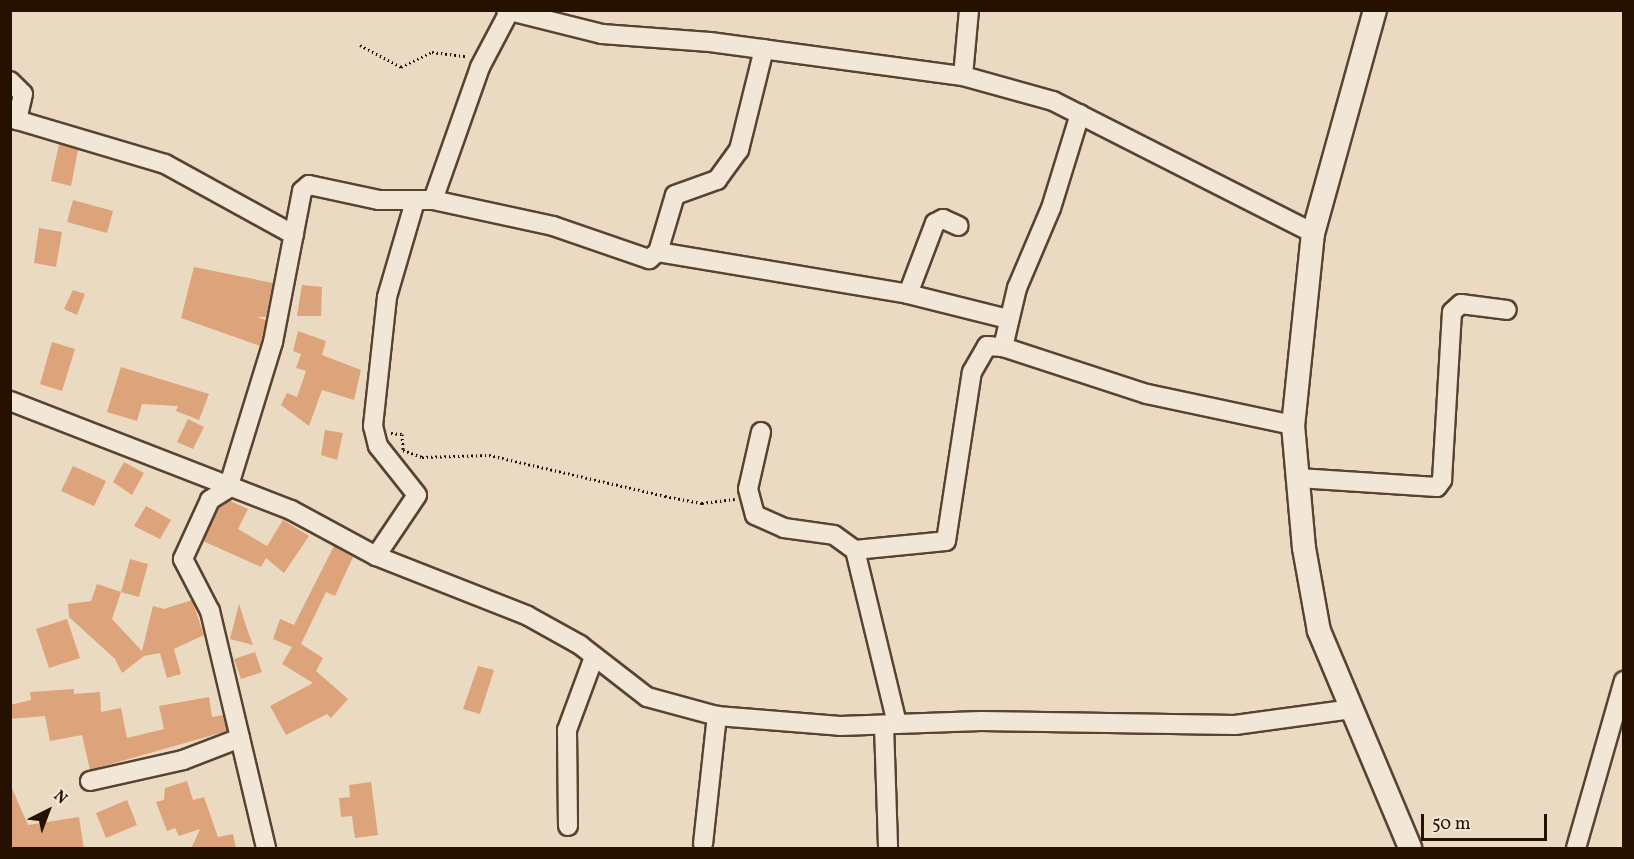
<!DOCTYPE html>
<html>
<head>
<meta charset="utf-8">
<style>
	body { margin:0 }
	#map { position:relative; width:1634px; height:859px; overflow:hidden; background:#ebdac2; font-family:Vollkorn,serif }
	div>[style] { position:absolute }
	[style*='--x'] { left:calc(var(--x)*1px); top:calc(var(--y)*1px); width:calc(var(--w)*1px); rotate:calc(var(--a)*1deg) }
	.building>* { inset:0; background:#dda37b }
	.path>* { height:3px; margin-top:-1.5px; transform-origin:0; background:repeating-linear-gradient(90deg,#261100 0 1.5px,transparent 0 4.5px) }
	.roads { filter:drop-shadow(2px 0 #574330) drop-shadow(-2px 0 #574330) drop-shadow(0 2px #574330) drop-shadow(0 -2px #574330) }
	.minor>* { height:18px; margin:-9px; padding:0 9px; transform-origin:9px; border-radius:9px; background:#f2e7d7 }
	.tertiary>* { height:22px; margin:-11px; padding:0 11px; transform-origin:11px; border-radius:11px; background:#f2e7d7 }
	span { translate:-50% -50%; white-space:nowrap; text-align:center; line-height:1.15; -webkit-text-stroke:5px #f2e7d7; paint-order:stroke }
	.frame { position:absolute; inset:0; border:12px solid #261100; pointer-events:none }
	.north { position:absolute; left:18px; top:781px; width:60px; height:60px; -webkit-text-stroke:4px #f2e7d7; paint-order:stroke; rotate:42deg; font-size:16px; font-weight:700; line-height:24px; text-align:center; color:#261100 }
	.north::after { content:''; display:block; margin:auto; width:21px; height:27px; background:#261100; clip-path:polygon(50% 0,100% 100%,50% 72%,0 100%) }
	.scale { position:absolute; left:1421px; top:814px; width:126px; height:27px; box-sizing:border-box; border:3px solid #261100; border-top:0; padding-left:8px; font-size:18px; line-height:21px; white-space:nowrap; color:#261100; -webkit-text-stroke:4px #f2e7d7; paint-order:stroke }
</style>
</head>
<body>
<div id="map">
	<div class="building">
		<i style="clip-path:polygon(59px 144px,78px 150px,71px 186px,51px 181px)"></i>
		<i style="clip-path:polygon(73px 200px,113px 211px,107px 233px,67px 222px)"></i>
		<i style="clip-path:polygon(39px 228px,62px 232px,56px 267px,34px 263px)"></i>
		<i style="clip-path:polygon(194px 267px,273px 283px,266px 317px,257px 317px,266px 320px,260px 346px,181px 318px)"></i>
		<i style="clip-path:polygon(302px 285px,322px 287px,321px 316px,297px 316px)"></i>
		<i style="clip-path:polygon(73px 290px,85px 294px,77px 315px,64px 309px)"></i>
		<i style="clip-path:polygon(298px 331px,326px 341px,322px 355px,361px 370px,354px 400px,322px 390px,309px 426px,281px 405px,287px 393px,297px 397px,306px 371px,296px 368px,301px 354px,293px 351px)"></i>
		<i style="clip-path:polygon(52px 342px,75px 349px,62px 391px,40px 384px)"></i>
		<i style="clip-path:polygon(121px 367px,209px 394px,199px 420px,176px 411px,178px 406px,142px 404px,137px 421px,107px 412px)"></i>
		<i style="clip-path:polygon(188px 419px,204px 427px,193px 449px,177px 442px)"></i>
		<i style="clip-path:polygon(325px 430px,343px 433px,337px 460px,321px 455px)"></i>
		<i style="clip-path:polygon(124px 462px,144px 473px,132px 495px,113px 482px)"></i>
		<i style="clip-path:polygon(73px 466px,106px 481px,94px 506px,61px 491px)"></i>
		<i style="clip-path:polygon(230px 501px,248px 509px,238px 529px,267px 546px,283px 520px,309px 536px,284px 573px,266px 558px,261px 567px,203px 541px,219px 508px)"></i>
		<i style="clip-path:polygon(146px 506px,171px 520px,160px 539px,134px 526px)"></i>
		<i style="clip-path:polygon(334px 546px,353px 557px,335px 596px,326px 592px,301px 644px,323px 658px,316px 671px,348px 699px,331px 718px,327px 714px,286px 735px,270px 706px,313px 683px,282px 664px,292px 647px,273px 639px,280px 619px,294px 625px)"></i>
		<i style="clip-path:polygon(130px 559px,148px 564px,139px 597px,121px 592px)"></i>
		<i style="clip-path:polygon(97px 584px,121px 592px,112px 619px,142px 651px,153px 606px,164px 609px,192px 600px,204px 635px,174px 649px,181px 674px,167px 678px,160px 653px,144px 656px,122px 673px,115px 659px,69px 617px,68px 604px,91px 601px)"></i>
		<i style="clip-path:polygon(239px 604px,247px 629px,253px 645px,230px 639px)"></i>
		<i style="clip-path:polygon(67px 619px,80px 658px,49px 668px,36px 629px)"></i>
		<i style="clip-path:polygon(255px 652px,262px 672px,241px 679px,234px 659px)"></i>
		<i style="clip-path:polygon(478px 666px,494px 670px,480px 714px,463px 709px)"></i>
		<i style="clip-path:polygon(74px 689px,74px 694px,100px 692px,101px 712px,121px 708px,127px 738px,164px 729px,159px 706px,209px 697px,212px 717px,223px 715px,227px 731px,90px 770px,82px 735px,50px 741px,45px 716px,10px 719px,10px 705px,31px 700px,30px 692px)"></i>
		<i style="clip-path:polygon(187px 781px,193px 800px,204px 797px,218px 837px,233px 834px,236px 849px,191px 849px,200px 829px,179px 836px,175px 828px,167px 831px,156px 802px,164px 800px,165px 788px)"></i>
		<i style="clip-path:polygon(371px 782px,378px 835px,355px 838px,352px 816px,341px 817px,339px 798px,350px 797px,349px 785px)"></i>
		<i style="clip-path:polygon(10px 784px,28px 825px,79px 817px,84px 849px,10px 849px)"></i>
		<i style="clip-path:polygon(127px 800px,137px 825px,106px 838px,96px 813px)"></i>
	</div>
	<div class="path">
		<i style="--x:360;--y:45;--w:47;--a:28.2"></i>
		<i style="--x:401;--y:67;--w:34;--a:-26"></i>
		<i style="--x:432;--y:52;--w:34;--a:7"></i>
		<i style="--x:391;--y:433;--w:11;--a:5"></i>
		<i style="--x:402;--y:434;--w:16;--a:86"></i>
		<i style="--x:403;--y:450;--w:20;--a:20"></i>
		<i style="--x:422;--y:457;--w:67;--a:-1.7"></i>
		<i style="--x:489;--y:455;--w:181;--a:13.1"></i>
		<i style="--x:665;--y:496;--w:38;--a:11"></i>
		<i style="--x:702;--y:503;--w:33;--a:-7"></i>
	</div>
	<div class="roads">
		<div class="minor">
			<i style="--x:506;--y:10;--w:99;--a:14"></i>
			<i style="--x:602;--y:34;--w:108;--a:4.2"></i>
			<i style="--x:710;--y:42;--w:255;--a:7.7"></i>
			<i style="--x:963;--y:76;--w:93;--a:15.5"></i>
			<i style="--x:1053;--y:101;--w:292;--a:26.9"></i>
			<i style="--x:963;--y:76;--w:66;--a:-84.8"></i>
			<i style="--x:10;--y:81;--w:18;--a:45"></i>
			<i style="--x:23;--y:94;--w:27;--a:103"></i>
			<i style="--x:17;--y:120;--w:154;--a:16.6"></i>
			<i style="--x:165;--y:164;--w:147;--a:28.8"></i>
			<i style="--x:1080;--y:114;--w:98;--a:107.1"></i>
			<i style="--x:1051;--y:208;--w:87;--a:113"></i>
			<i style="--x:1017;--y:288;--w:61;--a:103.3"></i>
			<i style="--x:1003;--y:347;--w:151;--a:18.1"></i>
			<i style="--x:1147;--y:394;--w:149;--a:12"></i>
			<i style="--x:433;--y:200;--w:123;--a:12.2"></i>
			<i style="--x:553;--y:226;--w:102;--a:19"></i>
			<i style="--x:649;--y:259;--w:11;--a:-38"></i>
			<i style="--x:658;--y:252;--w:59;--a:-73.4"></i>
			<i style="--x:675;--y:195;--w:45;--a:-19.7"></i>
			<i style="--x:717;--y:180;--w:37;--a:-54"></i>
			<i style="--x:739;--y:150;--w:104;--a:-76.1"></i>
			<i style="--x:658;--y:252;--w:254;--a:9.5"></i>
			<i style="--x:908;--y:294;--w:76;--a:-69.2"></i>
			<i style="--x:935;--y:223;--w:9;--a:-27"></i>
			<i style="--x:943;--y:219;--w:17;--a:24"></i>
			<i style="--x:908;--y:294;--w:103;--a:14"></i>
			<i style="--x:10;--y:401;--w:301;--a:21.2"></i>
			<i style="--x:291;--y:510;--w:97;--a:28.4"></i>
			<i style="--x:376;--y:556;--w:73;--a:-56.1"></i>
			<i style="--x:417;--y:495;--w:63;--a:-128.5"></i>
			<i style="--x:378;--y:446;--w:21;--a:-104"></i>
			<i style="--x:373;--y:426;--w:130;--a:-83.8"></i>
			<i style="--x:387;--y:297;--w:100;--a:-73.7"></i>
			<i style="--x:761;--y:432;--w:58;--a:102.8"></i>
			<i style="--x:748;--y:489;--w:27;--a:75"></i>
			<i style="--x:755;--y:515;--w:32;--a:24"></i>
			<i style="--x:784;--y:528;--w:50;--a:8"></i>
			<i style="--x:834;--y:535;--w:26;--a:36"></i>
			<i style="--x:855;--y:550;--w:179;--a:76.4"></i>
			<i style="--x:1298;--y:478;--w:139;--a:3.7"></i>
			<i style="--x:1437;--y:487;--w:9;--a:-54"></i>
			<i style="--x:1442;--y:480;--w:168;--a:-86.6"></i>
			<i style="--x:1452;--y:312;--w:12;--a:-42"></i>
			<i style="--x:1461;--y:304;--w:46;--a:7.4"></i>
			<i style="--x:229;--y:485;--w:150;--a:-72.9"></i>
			<i style="--x:273;--y:342;--w:154;--a:-79.1"></i>
			<i style="--x:302;--y:191;--w:9;--a:-41"></i>
			<i style="--x:309;--y:185;--w:72;--a:12.1"></i>
			<i style="--x:379;--y:200;--w:54;--a:0"></i>
			<i style="--x:433;--y:200;--w:141;--a:-70.5"></i>
			<i style="--x:480;--y:67;--w:62;--a:-62.2"></i>
			<i style="--x:232;--y:486;--w:26;--a:148"></i>
			<i style="--x:210;--y:500;--w:65;--a:114.6"></i>
			<i style="--x:183;--y:559;--w:59;--a:62.6"></i>
			<i style="--x:210;--y:611;--w:244;--a:76.7"></i>
			<i style="--x:855;--y:550;--w:91;--a:-5.6"></i>
			<i style="--x:946;--y:541;--w:171;--a:-81.3"></i>
			<i style="--x:972;--y:372;--w:30;--a:-60"></i>
			<i style="--x:987;--y:346;--w:16;--a:4"></i>
			<i style="--x:376;--y:556;--w:163;--a:21.5"></i>
			<i style="--x:528;--y:616;--w:60;--a:29.1"></i>
			<i style="--x:580;--y:645;--w:85;--a:37.8"></i>
			<i style="--x:647;--y:697;--w:73;--a:15.2"></i>
			<i style="--x:717;--y:716;--w:123;--a:4.6"></i>
			<i style="--x:840;--y:726;--w:141;--a:-2"></i>
			<i style="--x:981;--y:721;--w:254;--a:0.9"></i>
			<i style="--x:1235;--y:725;--w:118;--a:-7.8"></i>
			<i style="--x:884;--y:725;--w:123;--a:88.1"></i>
			<i style="--x:90;--y:781;--w:95;--a:-12.7"></i>
			<i style="--x:183;--y:760;--w:61;--a:-21.1"></i>
			<i style="--x:568;--y:826;--w:96;--a:-90.6"></i>
			<i style="--x:567;--y:730;--w:78;--a:-69.7"></i>
			<i style="--x:703;--y:844;--w:129;--a:-83.8"></i>
			<i style="--x:1576;--y:848;--w:174;--a:-74"></i>
		</div>
		<div class="tertiary">
			<i style="--x:1375;--y:10;--w:231;--a:105.5"></i>
			<i style="--x:1313;--y:233;--w:193;--a:95.9"></i>
			<i style="--x:1293;--y:425;--w:123;--a:84.9"></i>
			<i style="--x:1304;--y:548;--w:84;--a:79.8"></i>
			<i style="--x:1319;--y:631;--w:235;--a:67.2"></i>
		</div>
	</div>
	<div class="frame"></div>
	<div class="north">N</div>
	<div class="scale">50 m</div>
</div>
</body>
</html>
